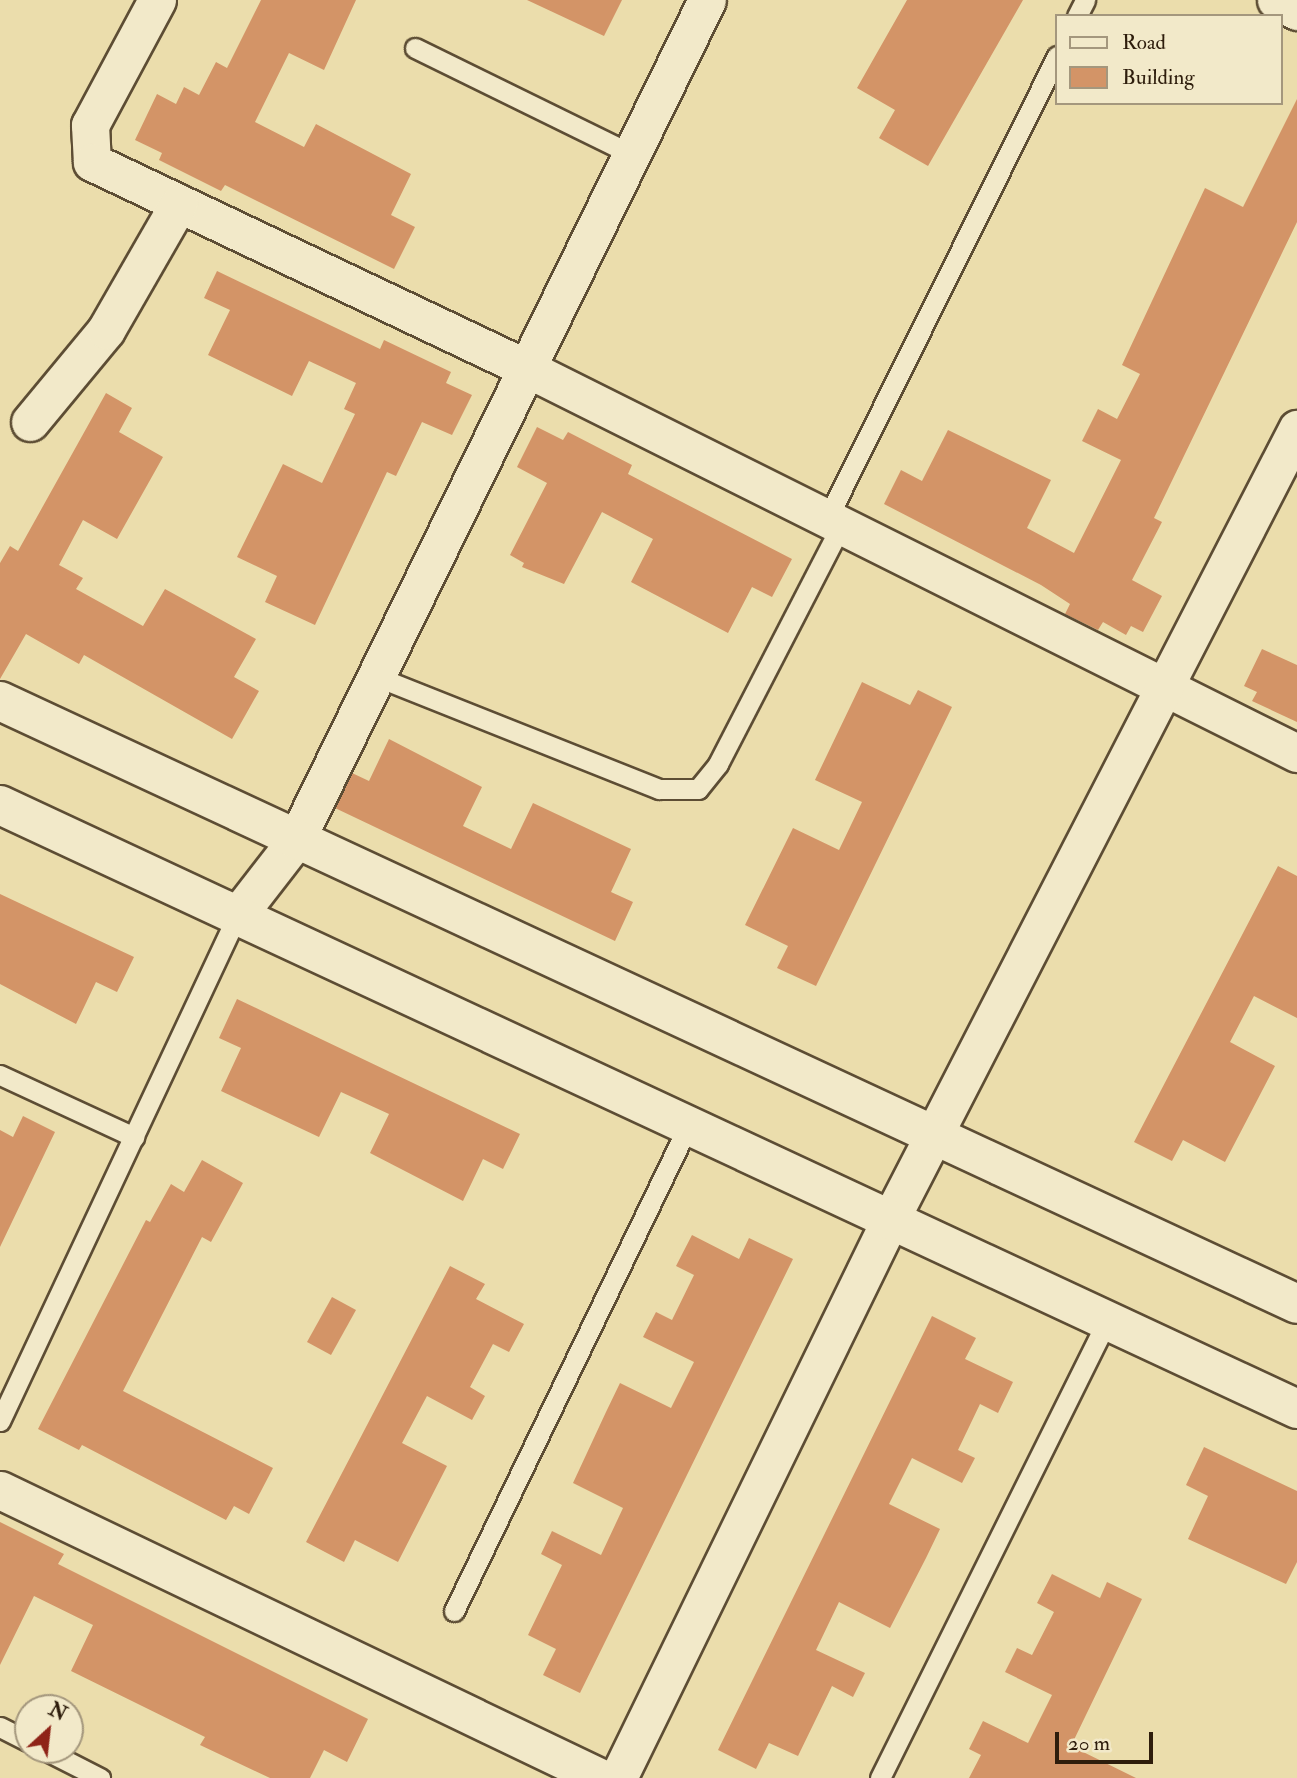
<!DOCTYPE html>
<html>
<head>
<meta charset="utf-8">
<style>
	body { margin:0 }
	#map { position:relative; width:1297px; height:1778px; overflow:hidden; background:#ebddac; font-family:"IM FELL Double Pica",serif }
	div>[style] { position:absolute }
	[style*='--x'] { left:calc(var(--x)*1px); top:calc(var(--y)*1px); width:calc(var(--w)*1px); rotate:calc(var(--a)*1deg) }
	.building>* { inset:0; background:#d39467 }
	.roads { filter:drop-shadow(2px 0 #5d4d34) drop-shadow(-2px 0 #5d4d34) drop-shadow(0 2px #5d4d34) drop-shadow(0 -2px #5d4d34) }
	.lane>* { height:19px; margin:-9.5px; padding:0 9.5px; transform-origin:9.5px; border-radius:9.5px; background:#f2e9c9 }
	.street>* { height:37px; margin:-18.5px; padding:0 18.5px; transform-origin:18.5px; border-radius:18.5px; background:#f2e9c9 }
	.secondary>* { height:38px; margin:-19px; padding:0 19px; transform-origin:19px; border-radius:19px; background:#f2e9c9 }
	span { translate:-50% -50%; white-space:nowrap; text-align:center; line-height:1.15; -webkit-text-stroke:5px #f2e9c9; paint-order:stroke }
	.legend { position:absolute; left:1055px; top:14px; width:228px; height:91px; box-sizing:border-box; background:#f2e9c9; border:2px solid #a4977d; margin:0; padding:9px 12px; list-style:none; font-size:21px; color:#2e1d0c }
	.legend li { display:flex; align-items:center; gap:14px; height:35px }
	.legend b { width:35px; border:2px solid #a4977d }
	.north { position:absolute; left:14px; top:1694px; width:70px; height:70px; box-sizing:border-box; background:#f2e9c9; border:2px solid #a4977d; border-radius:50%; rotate:27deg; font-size:19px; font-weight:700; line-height:28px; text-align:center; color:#2e1d0c }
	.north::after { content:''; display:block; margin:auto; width:24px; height:32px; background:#8f2418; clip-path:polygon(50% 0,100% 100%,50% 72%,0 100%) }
	.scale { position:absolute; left:1055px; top:1732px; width:98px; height:32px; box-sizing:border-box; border:4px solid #2e1d0c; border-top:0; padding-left:9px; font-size:21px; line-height:24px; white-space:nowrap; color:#2e1d0c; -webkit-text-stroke:5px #f2e9c9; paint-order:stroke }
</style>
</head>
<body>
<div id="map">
	<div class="building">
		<i style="clip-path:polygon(261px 0,356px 0,324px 70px,289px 53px,255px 122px,304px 147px,316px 124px,411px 174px,391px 215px,415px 227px,394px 269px,225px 185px,221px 191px,159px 160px,162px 153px,135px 140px,157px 94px,176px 104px,184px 87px,199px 95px,216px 62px,227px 68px)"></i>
		<i style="clip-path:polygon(527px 0,622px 0,604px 36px)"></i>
		<i style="clip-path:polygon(907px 0,1023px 0,928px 166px,879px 138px,895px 110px,857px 88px)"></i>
		<i style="clip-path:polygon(1297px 99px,1297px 222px,1154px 518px,1162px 522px,1132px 580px,1162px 596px,1143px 632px,1131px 626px,1126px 635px,1103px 622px,1098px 630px,1065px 614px,1070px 604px,1041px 585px,884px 504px,901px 470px,922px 481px,948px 430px,1051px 480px,1027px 528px,1074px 553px,1121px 460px,1082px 441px,1098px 409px,1117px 419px,1140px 374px,1122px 365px,1189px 222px,1205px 188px,1243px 207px)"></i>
		<i style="clip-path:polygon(217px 271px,380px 349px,384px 340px,451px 372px,446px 383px,472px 395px,452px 435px,422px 422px,396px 476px,387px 472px,315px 625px,265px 602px,277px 576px,237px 557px,283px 464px,322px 483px,355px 414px,344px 409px,356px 383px,309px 361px,292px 396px,208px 355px,230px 310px,204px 298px)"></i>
		<i style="clip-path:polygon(106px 393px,132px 408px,119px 432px,163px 457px,117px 539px,83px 520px,59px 565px,83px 578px,76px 589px,143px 626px,165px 589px,256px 639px,234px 677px,259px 691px,232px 739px,84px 655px,79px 664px,26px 634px,0 679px,0 563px,10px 546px,18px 551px)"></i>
		<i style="clip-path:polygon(537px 427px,563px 440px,568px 432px,632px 465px,628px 474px,792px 559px,772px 597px,752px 587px,728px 633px,631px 582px,653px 539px,602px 512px,564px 584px,522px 567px,524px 563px,510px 555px,547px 483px,517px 467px)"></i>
		<i style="clip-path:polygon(1262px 649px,1297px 665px,1297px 722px,1252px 701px,1257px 692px,1244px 686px)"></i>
		<i style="clip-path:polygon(862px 682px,910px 705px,918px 690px,952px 707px,816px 986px,777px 968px,788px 946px,745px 925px,793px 828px,839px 850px,862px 802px,815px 780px)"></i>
		<i style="clip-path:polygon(389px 739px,482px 787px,463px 826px,511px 849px,533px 803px,631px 849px,611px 892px,633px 902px,615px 941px,335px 808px,352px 773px,369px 781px)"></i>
		<i style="clip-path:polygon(1278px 866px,1297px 876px,1297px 1018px,1254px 996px,1230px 1042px,1275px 1066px,1225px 1162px,1183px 1140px,1172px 1161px,1134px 1142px)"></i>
		<i style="clip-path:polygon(0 894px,134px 957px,117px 992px,96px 982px,76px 1024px,0 984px)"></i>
		<i style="clip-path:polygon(237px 999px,520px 1134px,503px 1169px,483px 1159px,463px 1201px,370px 1153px,389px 1114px,341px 1092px,319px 1137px,221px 1091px,241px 1048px,219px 1038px)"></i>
		<i style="clip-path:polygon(23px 1116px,55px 1132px,0 1247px,0 1130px,13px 1137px)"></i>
		<i style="clip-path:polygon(202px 1160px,243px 1183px,211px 1242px,202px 1237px,123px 1391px,273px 1468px,249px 1514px,234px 1506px,226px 1520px,82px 1445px,79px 1450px,38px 1429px,146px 1220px,150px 1222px,171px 1184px,184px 1192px)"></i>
		<i style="clip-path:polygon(692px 1235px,739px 1259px,749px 1238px,793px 1259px,580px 1693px,543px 1675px,556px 1649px,528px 1635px,562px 1565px,541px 1554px,552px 1531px,601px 1555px,623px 1508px,573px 1483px,606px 1412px,620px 1383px,671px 1408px,694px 1362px,643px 1337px,656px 1312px,672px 1320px,694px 1275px,676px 1266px)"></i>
		<i style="clip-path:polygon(450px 1266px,485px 1284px,476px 1299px,524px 1324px,509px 1352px,493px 1344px,470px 1387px,485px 1396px,472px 1420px,427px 1396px,402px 1443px,447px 1466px,398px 1562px,355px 1540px,344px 1562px,306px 1542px)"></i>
		<i style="clip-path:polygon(332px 1297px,356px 1310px,331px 1355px,307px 1342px)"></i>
		<i style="clip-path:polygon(932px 1316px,976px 1338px,965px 1359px,1013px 1382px,998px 1413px,980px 1404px,958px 1450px,975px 1458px,962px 1483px,912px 1458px,889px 1504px,940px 1529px,926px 1558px,890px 1628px,839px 1602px,816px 1650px,865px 1673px,853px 1697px,832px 1686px,798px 1756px,769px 1743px,756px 1769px,718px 1750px)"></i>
		<i style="clip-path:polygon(1204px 1447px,1297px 1491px,1297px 1562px,1286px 1584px,1188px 1539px,1208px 1496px,1186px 1485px)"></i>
		<i style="clip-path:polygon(0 1522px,64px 1554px,58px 1564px,368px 1719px,347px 1762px,324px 1750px,310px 1778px,270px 1778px,200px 1745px,205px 1737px,71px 1671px,93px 1625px,34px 1596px,0 1665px)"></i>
		<i style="clip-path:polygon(1052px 1574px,1100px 1598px,1107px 1582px,1142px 1599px,1071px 1746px,1136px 1778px,969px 1778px,981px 1755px,969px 1749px,983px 1721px,1028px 1743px,1052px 1695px,1005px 1672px,1017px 1648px,1032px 1655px,1054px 1612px,1037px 1603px)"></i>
	</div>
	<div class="roads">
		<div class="lane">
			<i style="--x:1077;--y:16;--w:18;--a:-63"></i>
			<i style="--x:415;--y:48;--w:241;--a:26.1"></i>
			<i style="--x:827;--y:519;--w:517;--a:-63.58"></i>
			<i style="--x:375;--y:676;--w:306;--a:21.7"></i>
			<i style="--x:659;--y:789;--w:39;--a:0"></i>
			<i style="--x:698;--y:789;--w:32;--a:-51"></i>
			<i style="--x:718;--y:764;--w:268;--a:-62.7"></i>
			<i style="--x:0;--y:1075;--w:148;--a:24.8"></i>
			<i style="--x:0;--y:1421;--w:558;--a:-64.86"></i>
			<i style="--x:454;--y:1611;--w:538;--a:-64.24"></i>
			<i style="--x:0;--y:1727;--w:31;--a:27"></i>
			<i style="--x:45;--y:1750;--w:62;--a:27"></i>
			<i style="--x:880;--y:1778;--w:510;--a:-63.59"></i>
		</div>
		<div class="street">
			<i style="--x:157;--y:0;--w:142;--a:118.2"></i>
			<i style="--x:90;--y:125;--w:37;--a:87"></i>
			<i style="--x:92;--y:162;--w:480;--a:25.4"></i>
			<i style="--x:526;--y:368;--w:862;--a:26.54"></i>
			<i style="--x:1276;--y:0;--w:24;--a:28"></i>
			<i style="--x:30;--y:422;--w:119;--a:-50.4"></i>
			<i style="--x:106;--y:330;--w:146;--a:-60.1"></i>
			<i style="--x:237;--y:916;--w:96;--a:-52.2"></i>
			<i style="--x:296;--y:840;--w:935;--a:-63.93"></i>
			<i style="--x:0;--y:1490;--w:666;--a:25.6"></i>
			<i style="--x:618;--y:1778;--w:621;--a:-64.01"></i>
			<i style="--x:890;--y:1220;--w:890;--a:-62.77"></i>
		</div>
		<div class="secondary">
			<i style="--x:0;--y:701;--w:1430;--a:24.93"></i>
			<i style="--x:0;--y:805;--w:1431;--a:24.97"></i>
		</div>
	</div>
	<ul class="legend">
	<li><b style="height:9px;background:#f2e9c9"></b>Road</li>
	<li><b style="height:19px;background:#d39467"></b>Building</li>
	</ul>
	<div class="north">N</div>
	<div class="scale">20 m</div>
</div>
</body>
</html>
